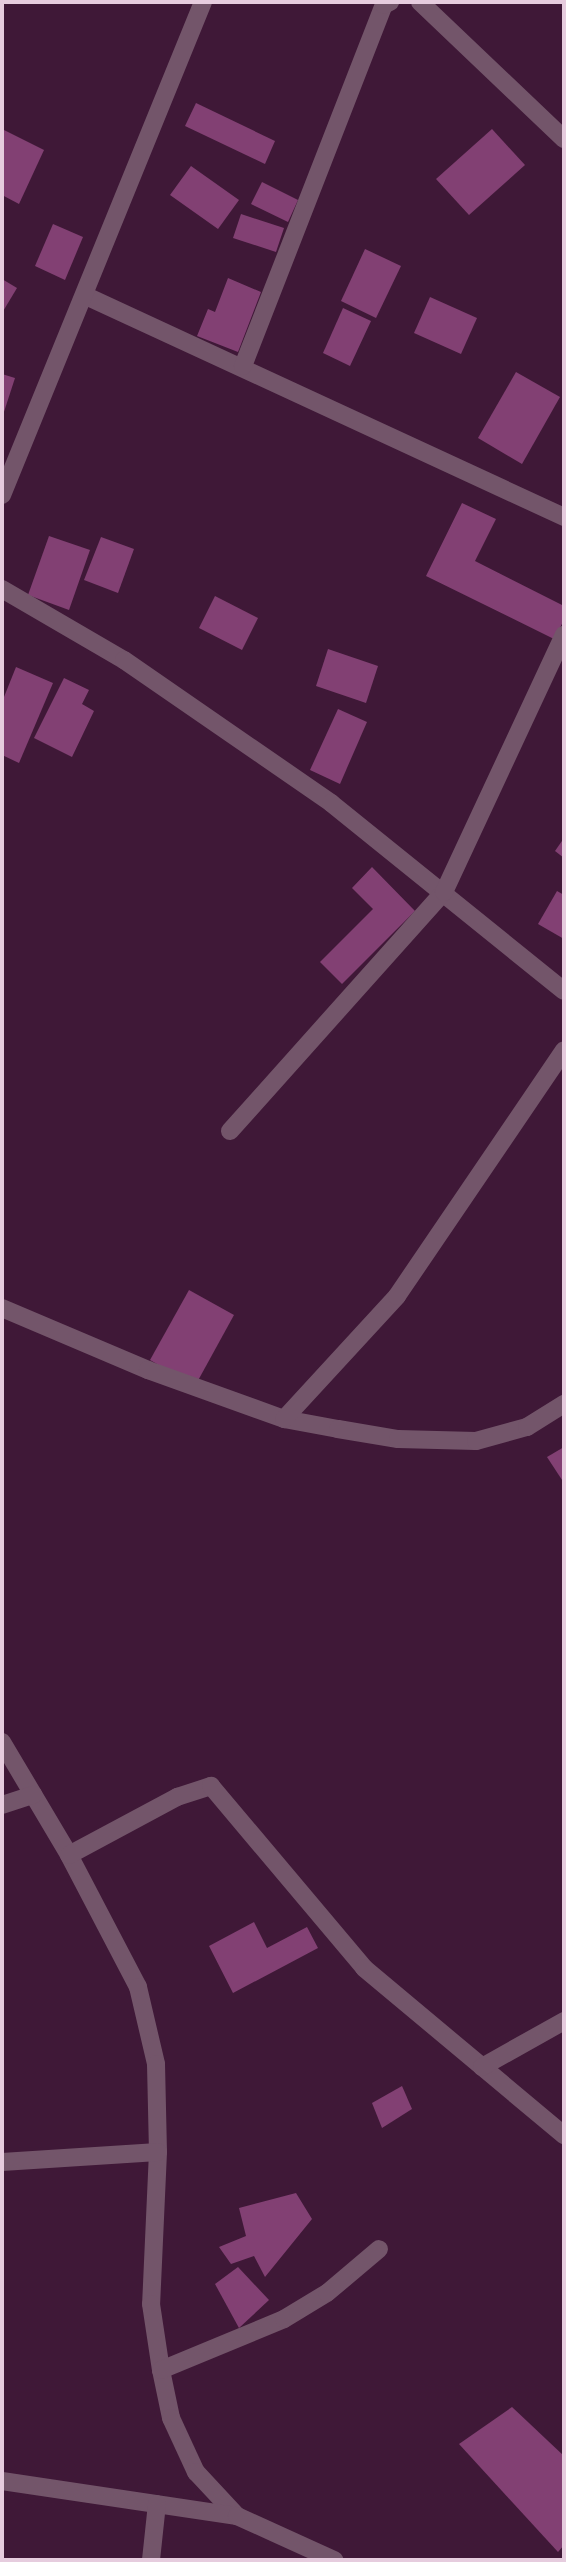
<!DOCTYPE html>
<html>
<head>
<meta charset="utf-8">
<style>
	body { margin:0 }
	#map { position:relative; width:566px; height:2562px; overflow:hidden; background:#3f1837; font-family:Ubuntu,sans-serif }
	div>[style] { position:absolute }
	[style*='--x'] { left:calc(var(--x)*1px); top:calc(var(--y)*1px); width:calc(var(--w)*1px); rotate:calc(var(--a)*1deg) }
	.building>* { inset:0; background:#824073 }
	.minor>* { height:18px; margin:-9px; padding:0 9px; transform-origin:9px; border-radius:9px; background:#73556a }
	span { translate:-50% -50%; white-space:nowrap; text-align:center; line-height:1.15; -webkit-text-stroke:5px #1c0b18; paint-order:stroke }
	.frame { position:absolute; inset:0; border:4px solid #e6ccde; pointer-events:none }
</style>
</head>
<body>
<div id="map">
	<div class="building">
		<i style="clip-path:polygon(196px 103px,275px 141px,265px 164px,185px 126px)"></i>
		<i style="clip-path:polygon(2px 129px,44px 150px,19px 204px,2px 195px)"></i>
		<i style="clip-path:polygon(492px 129px,525px 165px,469px 215px,436px 179px)"></i>
		<i style="clip-path:polygon(191px 166px,239px 200px,218px 229px,170px 195px)"></i>
		<i style="clip-path:polygon(262px 182px,298px 200px,288px 222px,251px 204px)"></i>
		<i style="clip-path:polygon(241px 214px,284px 228px,276px 252px,233px 238px)"></i>
		<i style="clip-path:polygon(53px 224px,83px 237px,65px 280px,35px 266px)"></i>
		<i style="clip-path:polygon(365px 249px,401px 266px,376px 318px,341px 301px)"></i>
		<i style="clip-path:polygon(228px 278px,261px 292px,238px 352px,197px 336px,208px 309px,215px 312px)"></i>
		<i style="clip-path:polygon(2px 279px,17px 288px,2px 313px)"></i>
		<i style="clip-path:polygon(430px 297px,477px 318px,461px 354px,414px 333px)"></i>
		<i style="clip-path:polygon(343px 308px,371px 321px,350px 366px,323px 353px)"></i>
		<i style="clip-path:polygon(516px 372px,560px 397px,522px 464px,478px 438px)"></i>
		<i style="clip-path:polygon(2px 374px,15px 378px,2px 418px)"></i>
		<i style="clip-path:polygon(462px 503px,496px 519px,475px 561px,564px 606px,564px 620px,554px 639px,426px 576px)"></i>
		<i style="clip-path:polygon(49px 536px,90px 550px,69px 610px,28px 595px)"></i>
		<i style="clip-path:polygon(101px 537px,134px 549px,118px 593px,84px 580px)"></i>
		<i style="clip-path:polygon(215px 596px,258px 618px,242px 650px,199px 628px)"></i>
		<i style="clip-path:polygon(328px 649px,378px 666px,366px 703px,316px 686px)"></i>
		<i style="clip-path:polygon(16px 667px,53px 683px,19px 763px,2px 755px,2px 702px)"></i>
		<i style="clip-path:polygon(64px 678px,89px 690px,82px 704px,94px 711px,72px 757px,34px 738px)"></i>
		<i style="clip-path:polygon(338px 709px,367px 722px,340px 784px,310px 770px)"></i>
		<i style="clip-path:polygon(564px 838px,564px 858px,555px 851px)"></i>
		<i style="clip-path:polygon(372px 867px,415px 911px,342px 984px,320px 962px,373px 909px,352px 888px)"></i>
		<i style="clip-path:polygon(557px 891px,564px 895px,564px 939px,538px 924px)"></i>
		<i style="clip-path:polygon(189px 1290px,234px 1315px,195px 1386px,150px 1360px)"></i>
		<i style="clip-path:polygon(564px 1447px,564px 1483px,547px 1457px)"></i>
		<i style="clip-path:polygon(254px 1922px,267px 1948px,307px 1927px,318px 1948px,233px 1993px,209px 1946px)"></i>
		<i style="clip-path:polygon(402px 2086px,412px 2109px,382px 2128px,372px 2103px)"></i>
		<i style="clip-path:polygon(296px 2193px,312px 2219px,265px 2277px,254px 2256px,231px 2264px,219px 2247px,246px 2236px,239px 2208px)"></i>
		<i style="clip-path:polygon(238px 2267px,269px 2300px,239px 2328px,215px 2284px)"></i>
		<i style="clip-path:polygon(512px 2407px,564px 2456px,564px 2545px,558px 2552px,459px 2444px)"></i>
	</div>
	<div class="minor">
		<i style="--x:420;--y:2;--w:199;--a:43.6"></i>
		<i style="--x:86;--y:296;--w:527;--a:24.81"></i>
		<i style="--x:243;--y:366;--w:388;--a:-68.7"></i>
		<i style="--x:384;--y:5;--w:7;--a:-27"></i>
		<i style="--x:2;--y:495;--w:532;--a:-67.82"></i>
		<i style="--x:2;--y:589;--w:141;--a:30.2"></i>
		<i style="--x:124;--y:660;--w:252;--a:34.6"></i>
		<i style="--x:331;--y:803;--w:299;--a:38.9"></i>
		<i style="--x:230;--y:1131;--w:321;--a:-48.2"></i>
		<i style="--x:444;--y:892;--w:284;--a:-65"></i>
		<i style="--x:2;--y:1308;--w:159;--a:23"></i>
		<i style="--x:148;--y:1370;--w:145;--a:19.8"></i>
		<i style="--x:284;--y:1419;--w:55;--a:10.5"></i>
		<i style="--x:338;--y:1429;--w:61;--a:9.5"></i>
		<i style="--x:398;--y:1439;--w:78;--a:1.5"></i>
		<i style="--x:476;--y:1441;--w:53;--a:-15.4"></i>
		<i style="--x:527;--y:1427;--w:44;--a:-31.9"></i>
		<i style="--x:284;--y:1419;--w:167;--a:-47.4"></i>
		<i style="--x:397;--y:1296;--w:297;--a:-55.8"></i>
		<i style="--x:2;--y:1742;--w:131;--a:59.3"></i>
		<i style="--x:69;--y:1855;--w:149;--a:62.4"></i>
		<i style="--x:138;--y:1987;--w:79;--a:76.8"></i>
		<i style="--x:156;--y:2064;--w:88;--a:88.7"></i>
		<i style="--x:158;--y:2152;--w:152;--a:92.6"></i>
		<i style="--x:151;--y:2304;--w:67;--a:81.4"></i>
		<i style="--x:161;--y:2370;--w:49;--a:78.2"></i>
		<i style="--x:171;--y:2418;--w:60;--a:65.2"></i>
		<i style="--x:196;--y:2472;--w:60;--a:47"></i>
		<i style="--x:2;--y:1805;--w:33;--a:-18"></i>
		<i style="--x:69;--y:1855;--w:123;--a:-28.2"></i>
		<i style="--x:177;--y:1797;--w:36;--a:-18"></i>
		<i style="--x:211;--y:1786;--w:238;--a:49.9"></i>
		<i style="--x:364;--y:1968;--w:261;--a:39.9"></i>
		<i style="--x:482;--y:2067;--w:94;--a:-29.3"></i>
		<i style="--x:2;--y:2162;--w:156;--a:-3.7"></i>
		<i style="--x:161;--y:2370;--w:133;--a:-22.5"></i>
		<i style="--x:284;--y:2319;--w:50;--a:-31.2"></i>
		<i style="--x:327;--y:2293;--w:68;--a:-40.2"></i>
		<i style="--x:2;--y:2481;--w:238;--a:8.5"></i>
		<i style="--x:237;--y:2516;--w:107;--a:24.4"></i>
		<i style="--x:151;--y:2560;--w:56;--a:-83.9"></i>
	</div>
	<div class="frame"></div>
</div>
</body>
</html>
